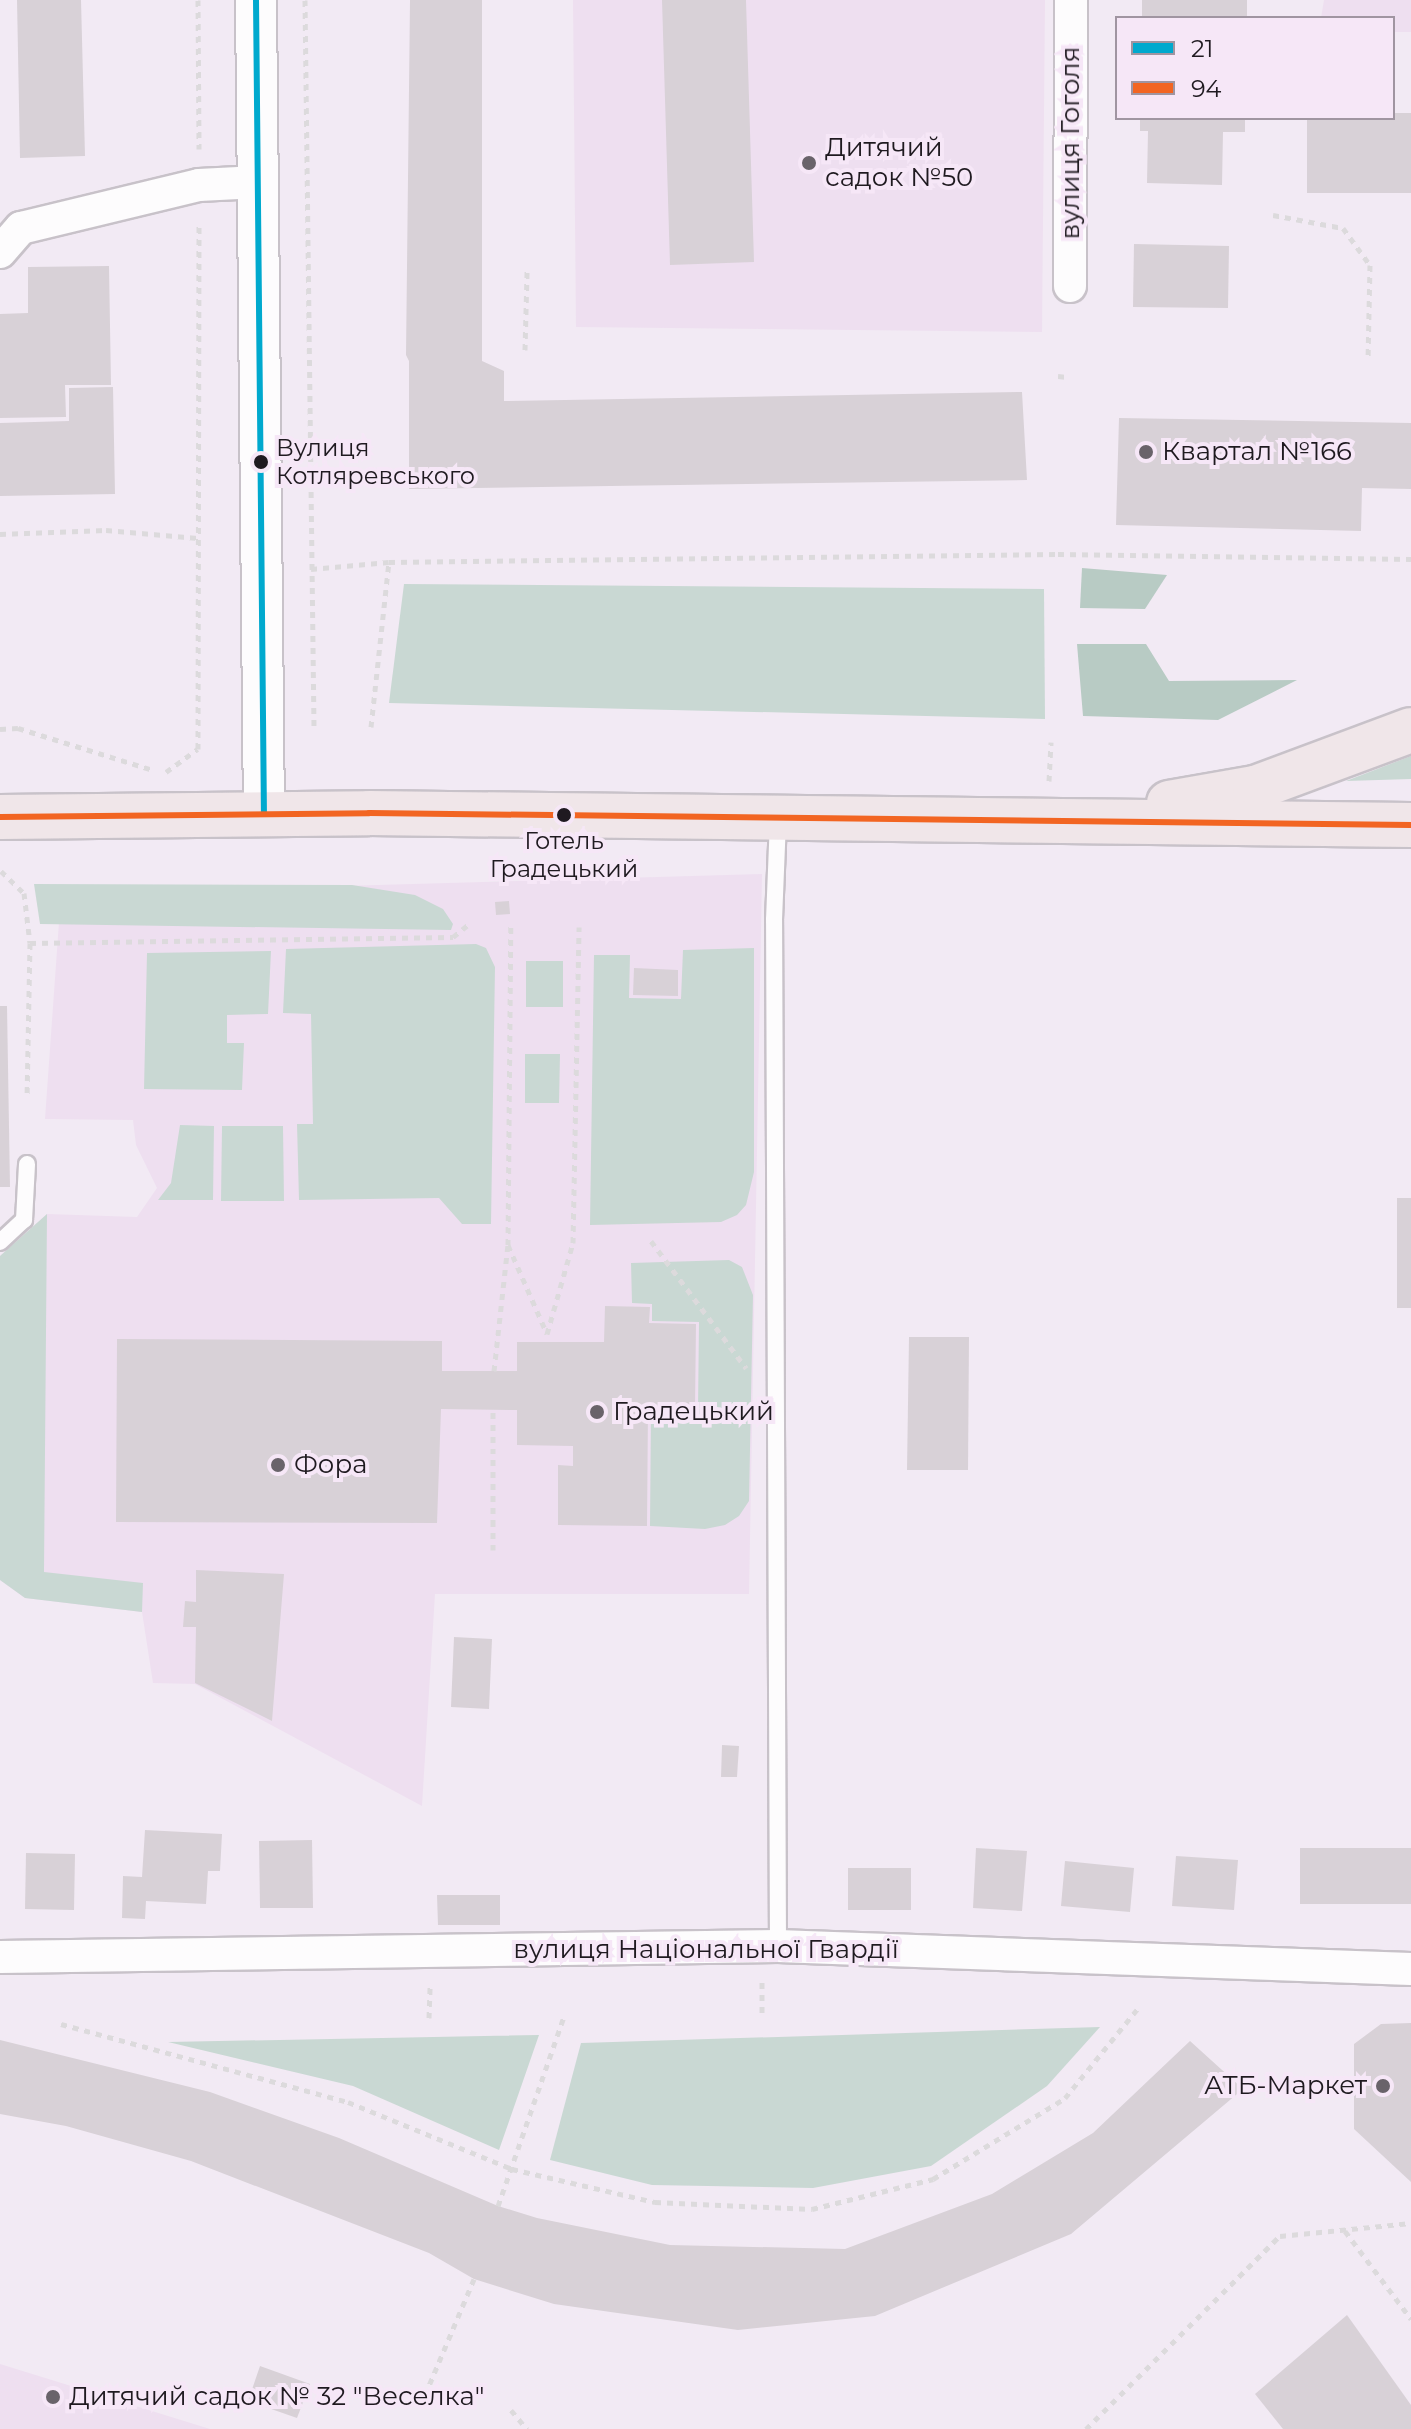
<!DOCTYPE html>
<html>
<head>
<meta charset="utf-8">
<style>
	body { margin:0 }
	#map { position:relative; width:1411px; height:2429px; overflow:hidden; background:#f2eaf4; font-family:Montserrat,sans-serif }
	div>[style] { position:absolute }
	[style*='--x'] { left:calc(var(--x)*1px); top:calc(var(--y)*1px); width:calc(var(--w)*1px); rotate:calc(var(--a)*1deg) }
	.built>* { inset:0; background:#eedff0 }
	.green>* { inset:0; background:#c9d8d3 }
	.forest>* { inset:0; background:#b8cbc4 }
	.building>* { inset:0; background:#d8d1d7 }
	.path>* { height:5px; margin-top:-2.5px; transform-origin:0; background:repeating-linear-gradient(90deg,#dcdadc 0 6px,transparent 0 12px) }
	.roads { filter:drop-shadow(2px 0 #c8c2c9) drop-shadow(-2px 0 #c8c2c9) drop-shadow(0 2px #c8c2c9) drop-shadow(0 -2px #c8c2c9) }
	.service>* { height:16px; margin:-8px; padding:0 8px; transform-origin:8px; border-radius:8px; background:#fdfcfd }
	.minor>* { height:32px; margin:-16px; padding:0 16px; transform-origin:16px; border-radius:16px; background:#fdfcfd }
	.tertiary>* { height:40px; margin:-20px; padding:0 20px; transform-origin:20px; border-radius:20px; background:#fdfcfd }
	.primary>* { height:44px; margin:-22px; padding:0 22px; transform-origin:22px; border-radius:22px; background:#f0e6e9 }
	.bus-1>* { height:6px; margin:-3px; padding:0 3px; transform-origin:3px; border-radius:3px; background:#00a9ce }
	.bus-2>* { height:6px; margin:-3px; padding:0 3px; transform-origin:3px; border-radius:3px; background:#f26522 }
	.dots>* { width:22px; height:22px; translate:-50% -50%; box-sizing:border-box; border:4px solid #f6e7f7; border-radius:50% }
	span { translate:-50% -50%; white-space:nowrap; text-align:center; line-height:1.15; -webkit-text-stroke:8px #f6e7f7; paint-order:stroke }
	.bus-label { font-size:24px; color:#1f1a20 }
	.left { translate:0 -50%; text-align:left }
	.street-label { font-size:26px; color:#1f1a20 }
	.poi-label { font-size:26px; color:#1f1a20 }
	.right { translate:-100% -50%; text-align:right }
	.legend { position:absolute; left:1115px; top:16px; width:280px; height:104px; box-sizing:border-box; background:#f6e7f7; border:2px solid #a095a1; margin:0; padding:10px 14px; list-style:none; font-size:24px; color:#1f1a20 }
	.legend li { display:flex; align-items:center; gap:16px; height:40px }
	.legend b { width:40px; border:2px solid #a095a1 }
</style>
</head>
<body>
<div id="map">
	<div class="built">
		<i style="clip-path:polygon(573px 0,1045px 0,1042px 332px,576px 327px)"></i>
		<i style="clip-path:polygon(1324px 0,1411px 0,1411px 32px,1393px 32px,1393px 18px,1321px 18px)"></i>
		<i style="clip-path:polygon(762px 874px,749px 1594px,435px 1594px,422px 1806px,195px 1684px,153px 1683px,142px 1612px,25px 1598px,0 1580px,0 1256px,47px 1214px,137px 1217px,157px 1188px,136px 1145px,133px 1120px,45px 1119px,61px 894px)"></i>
		<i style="clip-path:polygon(0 2364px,210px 2429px,0 2429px)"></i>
	</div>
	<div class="green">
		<i style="clip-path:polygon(404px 584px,1044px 589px,1045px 719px,389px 703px)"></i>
		<i style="clip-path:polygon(1411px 756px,1411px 779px,1346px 781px)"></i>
		<i style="clip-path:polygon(34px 884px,352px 885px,415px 895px,443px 909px,453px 924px,451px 930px,40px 924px)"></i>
		<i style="clip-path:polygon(476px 944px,486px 948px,495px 967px,491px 1224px,462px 1224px,439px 1198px,299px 1200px,297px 1124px,313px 1124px,311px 1014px,283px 1013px,286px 949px)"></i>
		<i style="clip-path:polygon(754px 948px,754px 1172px,746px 1205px,737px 1215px,721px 1222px,590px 1225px,594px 955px,630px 955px,629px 998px,681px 999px,683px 950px)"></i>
		<i style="clip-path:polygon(271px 951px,268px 1014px,227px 1015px,227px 1043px,244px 1043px,242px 1090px,144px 1089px,147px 953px)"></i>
		<i style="clip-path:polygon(526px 961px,563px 961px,563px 1007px,526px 1007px)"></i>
		<i style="clip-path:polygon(525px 1054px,560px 1054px,559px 1103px,525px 1103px)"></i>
		<i style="clip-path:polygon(180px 1125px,214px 1126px,213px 1200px,158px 1200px,171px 1183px)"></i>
		<i style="clip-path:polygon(222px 1126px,283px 1126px,284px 1201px,221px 1201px)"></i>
		<i style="clip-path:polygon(47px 1214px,44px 1572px,143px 1583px,142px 1612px,25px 1598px,0 1580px,0 1256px)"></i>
		<i style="clip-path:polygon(729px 1260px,742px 1267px,753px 1295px,749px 1501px,739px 1516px,725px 1525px,705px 1529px,650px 1526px,651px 1409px,698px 1409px,699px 1322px,652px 1321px,652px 1304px,632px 1303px,631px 1263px)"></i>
		<i style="clip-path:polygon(1100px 2027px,1047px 2086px,931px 2166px,813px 2188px,652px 2185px,550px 2160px,581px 2043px)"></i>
		<i style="clip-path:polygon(539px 2035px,499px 2150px,353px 2086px,168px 2042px)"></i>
	</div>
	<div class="forest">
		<i style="clip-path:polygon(1082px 568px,1167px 575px,1145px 609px,1080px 608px)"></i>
		<i style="clip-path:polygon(1077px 644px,1146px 644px,1169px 681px,1297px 680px,1218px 720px,1083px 716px)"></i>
	</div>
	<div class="building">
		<i style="clip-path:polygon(17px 0,81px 0,85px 156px,20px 158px)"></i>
		<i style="clip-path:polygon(410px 0,482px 0,482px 361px,504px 371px,504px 401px,1022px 392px,1027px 480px,409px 489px,409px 361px,406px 355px)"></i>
		<i style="clip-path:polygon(662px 0,746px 0,754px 262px,670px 265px)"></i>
		<i style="clip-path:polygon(1142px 0,1247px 0,1247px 18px,1142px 18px)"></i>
		<i style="clip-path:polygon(1393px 113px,1411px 113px,1411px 193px,1307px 193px,1307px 118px,1393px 118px)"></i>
		<i style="clip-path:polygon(1140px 118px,1245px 118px,1245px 132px,1223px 132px,1222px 185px,1147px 183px,1148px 131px,1140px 131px)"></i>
		<i style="clip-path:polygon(1134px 244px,1229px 246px,1228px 308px,1133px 307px)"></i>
		<i style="clip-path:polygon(109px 266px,111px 385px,65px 385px,66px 417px,0 418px,0 314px,28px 313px,28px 267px)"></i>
		<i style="clip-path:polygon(113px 387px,115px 494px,0 496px,0 423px,69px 421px,69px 388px)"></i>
		<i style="clip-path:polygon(1119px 418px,1411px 423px,1411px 489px,1362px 488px,1361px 531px,1116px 525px)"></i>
		<i style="clip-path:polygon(509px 901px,510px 914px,496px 915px,495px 902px)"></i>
		<i style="clip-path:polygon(634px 968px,678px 970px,678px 996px,633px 995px)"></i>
		<i style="clip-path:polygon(0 1006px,7px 1006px,10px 1187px,0 1187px)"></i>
		<i style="clip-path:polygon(1397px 1198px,1411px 1198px,1411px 1308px,1397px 1308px)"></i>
		<i style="clip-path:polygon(605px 1306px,650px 1307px,649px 1323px,696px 1324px,695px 1407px,648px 1407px,647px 1526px,558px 1525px,558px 1465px,573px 1466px,573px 1446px,517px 1445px,517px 1410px,441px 1409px,437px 1523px,116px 1522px,117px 1339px,442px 1341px,442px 1371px,517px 1371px,517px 1342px,604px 1342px)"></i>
		<i style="clip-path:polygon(909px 1337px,969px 1337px,968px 1470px,907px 1470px)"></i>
		<i style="clip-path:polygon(196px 1570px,284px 1574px,272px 1721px,195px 1683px,196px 1627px,183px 1627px,185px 1601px,196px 1602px)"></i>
		<i style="clip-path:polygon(454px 1637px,492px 1639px,489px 1709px,451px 1707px)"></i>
		<i style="clip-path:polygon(722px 1745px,739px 1746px,737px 1777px,721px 1777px)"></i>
		<i style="clip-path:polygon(145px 1830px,222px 1834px,220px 1871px,208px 1871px,206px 1904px,146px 1901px,145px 1919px,122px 1918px,123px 1876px,142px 1877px)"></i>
		<i style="clip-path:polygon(312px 1840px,313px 1908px,260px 1908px,259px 1841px)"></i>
		<i style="clip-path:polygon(976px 1848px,1027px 1851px,1022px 1911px,973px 1908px)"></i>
		<i style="clip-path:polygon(1300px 1848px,1411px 1848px,1411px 1904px,1300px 1904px)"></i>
		<i style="clip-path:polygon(26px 1853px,75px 1854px,74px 1910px,25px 1909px)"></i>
		<i style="clip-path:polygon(1176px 1856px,1238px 1860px,1234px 1910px,1172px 1906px)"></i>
		<i style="clip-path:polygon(1065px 1861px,1134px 1868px,1130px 1912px,1061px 1906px)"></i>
		<i style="clip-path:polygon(848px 1868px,911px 1868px,911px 1910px,848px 1910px)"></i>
		<i style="clip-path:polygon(437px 1895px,500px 1895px,500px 1925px,438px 1925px)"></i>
		<i style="clip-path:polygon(1411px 2023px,1411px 2182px,1354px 2129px,1354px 2044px,1381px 2024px)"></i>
		<i style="clip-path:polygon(0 2040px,210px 2092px,339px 2138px,498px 2206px,537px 2218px,670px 2245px,845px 2249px,992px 2194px,1093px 2133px,1190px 2041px,1243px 2089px,1071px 2234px,875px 2316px,738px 2330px,554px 2304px,474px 2279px,429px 2253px,191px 2161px,66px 2126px,0 2114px)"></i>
		<i style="clip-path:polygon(1347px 2315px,1411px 2405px,1411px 2429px,1283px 2429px,1255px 2394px)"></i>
		<i style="clip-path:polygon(260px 2366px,310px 2384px,297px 2418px,248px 2401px)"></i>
	</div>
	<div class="path">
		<i style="--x:198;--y:0;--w:149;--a:89.6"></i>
		<i style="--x:305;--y:0;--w:730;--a:89.29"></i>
		<i style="--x:1273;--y:215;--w:71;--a:10.5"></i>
		<i style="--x:1343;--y:228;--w:46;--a:53.9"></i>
		<i style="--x:1370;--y:265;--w:93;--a:91.2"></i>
		<i style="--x:525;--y:350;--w:79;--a:-88.5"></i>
		<i style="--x:1058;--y:376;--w:9;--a:6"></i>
		<i style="--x:0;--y:534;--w:106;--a:-2.2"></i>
		<i style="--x:106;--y:530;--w:92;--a:5"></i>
		<i style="--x:311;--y:569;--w:78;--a:-5.1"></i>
		<i style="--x:389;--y:562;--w:669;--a:-0.69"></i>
		<i style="--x:1058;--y:554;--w:353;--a:0.8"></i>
		<i style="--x:371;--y:727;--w:166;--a:-83.8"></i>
		<i style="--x:0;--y:729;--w:18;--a:-3"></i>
		<i style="--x:18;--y:728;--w:141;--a:17.3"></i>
		<i style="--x:166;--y:772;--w:39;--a:-36"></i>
		<i style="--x:198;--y:749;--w:526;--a:-89.89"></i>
		<i style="--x:1049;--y:781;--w:39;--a:-87"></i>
		<i style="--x:1;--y:871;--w:32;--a:44"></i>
		<i style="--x:24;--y:893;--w:50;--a:83.2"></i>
		<i style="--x:30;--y:943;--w:153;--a:91.1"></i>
		<i style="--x:30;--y:943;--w:423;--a:-0.8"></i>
		<i style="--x:453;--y:937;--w:19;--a:-39"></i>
		<i style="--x:651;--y:1241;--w:159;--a:53.2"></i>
		<i style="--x:508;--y:1245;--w:97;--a:66.3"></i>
		<i style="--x:547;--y:1334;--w:95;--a:-74.1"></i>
		<i style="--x:573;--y:1243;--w:316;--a:-88.9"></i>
		<i style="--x:494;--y:1371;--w:127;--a:-83.7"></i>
		<i style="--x:508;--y:1245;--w:319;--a:-89.5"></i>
		<i style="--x:493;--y:1550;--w:141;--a:-90"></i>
		<i style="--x:762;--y:2013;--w:31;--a:-90"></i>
		<i style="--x:429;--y:2018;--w:31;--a:-88"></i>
		<i style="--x:61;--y:2024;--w:297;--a:15.2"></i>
		<i style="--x:348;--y:2102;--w:177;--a:22.2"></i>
		<i style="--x:512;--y:2169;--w:147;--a:13"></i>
		<i style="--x:655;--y:2202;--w:157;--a:2.6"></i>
		<i style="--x:812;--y:2209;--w:125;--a:-13.9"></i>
		<i style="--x:933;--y:2179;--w:155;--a:-31.5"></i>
		<i style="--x:1065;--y:2098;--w:117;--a:-50.9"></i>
		<i style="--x:498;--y:2206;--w:201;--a:-70.8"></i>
		<i style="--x:1345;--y:2231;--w:110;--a:53.1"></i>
		<i style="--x:425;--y:2395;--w:126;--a:-67.1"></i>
		<i style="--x:511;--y:2410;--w:25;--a:50"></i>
		<i style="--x:1086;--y:2429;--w:274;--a:-44.9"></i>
		<i style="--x:1280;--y:2236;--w:132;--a:-5.7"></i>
	</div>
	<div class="roads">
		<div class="service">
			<i style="--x:0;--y:1242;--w:33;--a:-43"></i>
			<i style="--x:24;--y:1220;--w:56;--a:-86.9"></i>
			<i style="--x:778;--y:1946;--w:1026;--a:-90.22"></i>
			<i style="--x:774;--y:920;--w:101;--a:-87.7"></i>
		</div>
		<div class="minor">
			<i style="--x:0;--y:252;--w:32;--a:-49"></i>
			<i style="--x:21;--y:228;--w:183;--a:-13.6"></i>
			<i style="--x:199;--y:185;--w:59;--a:-2.9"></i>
			<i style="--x:1070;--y:286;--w:286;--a:-89.8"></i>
			<i style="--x:0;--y:1957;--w:778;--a:-0.81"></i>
			<i style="--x:778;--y:1946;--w:633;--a:2.08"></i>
		</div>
		<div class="tertiary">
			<i style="--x:256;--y:0;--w:813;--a:89.44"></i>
		</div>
		<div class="primary">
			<i style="--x:1169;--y:803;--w:87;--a:-9.9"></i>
			<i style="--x:1255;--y:788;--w:166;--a:-20.4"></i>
			<i style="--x:0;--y:817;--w:369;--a:-0.6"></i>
			<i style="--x:369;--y:813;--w:1042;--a:0.66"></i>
		</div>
	</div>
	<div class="bus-1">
		<i style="--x:256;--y:0;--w:813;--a:89.44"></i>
	</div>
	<div class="bus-2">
		<i style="--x:0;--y:817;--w:369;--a:-0.6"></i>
		<i style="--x:369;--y:813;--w:1042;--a:0.66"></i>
	</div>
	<div class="dots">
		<i style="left:809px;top:163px;background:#69636a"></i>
		<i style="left:1146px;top:452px;background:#69636a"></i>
		<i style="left:261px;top:462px;background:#1f1a20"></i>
		<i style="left:564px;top:815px;background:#1f1a20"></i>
		<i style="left:597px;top:1412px;background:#69636a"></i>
		<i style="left:278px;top:1465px;background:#69636a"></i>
		<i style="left:1383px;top:2086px;background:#69636a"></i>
		<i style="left:53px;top:2397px;background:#69636a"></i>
	</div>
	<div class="bus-label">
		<span class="left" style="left:276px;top:462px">Вулиця<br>Котляревського</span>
		<span style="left:564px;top:855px">Готель<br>Градецький</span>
	</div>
	<div class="street-label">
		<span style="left:1071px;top:143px;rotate:-90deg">вулиця Гоголя</span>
		<span style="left:706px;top:1950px">вулиця Національної Гвардії</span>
	</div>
	<div class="poi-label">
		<span class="left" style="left:825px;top:163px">Дитячий<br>садок №50</span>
		<span class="left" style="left:1162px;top:452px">Квартал №166</span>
		<span class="left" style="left:613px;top:1412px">Градецький</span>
		<span class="left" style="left:294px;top:1465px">Фора</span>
		<span class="right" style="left:1367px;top:2086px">АТБ-Маркет</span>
		<span class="left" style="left:69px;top:2397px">Дитячий садок № 32 "Веселка"</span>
	</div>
	<ul class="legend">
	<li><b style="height:10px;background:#00a9ce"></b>21</li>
	<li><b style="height:10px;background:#f26522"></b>94</li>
	</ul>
</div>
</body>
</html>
